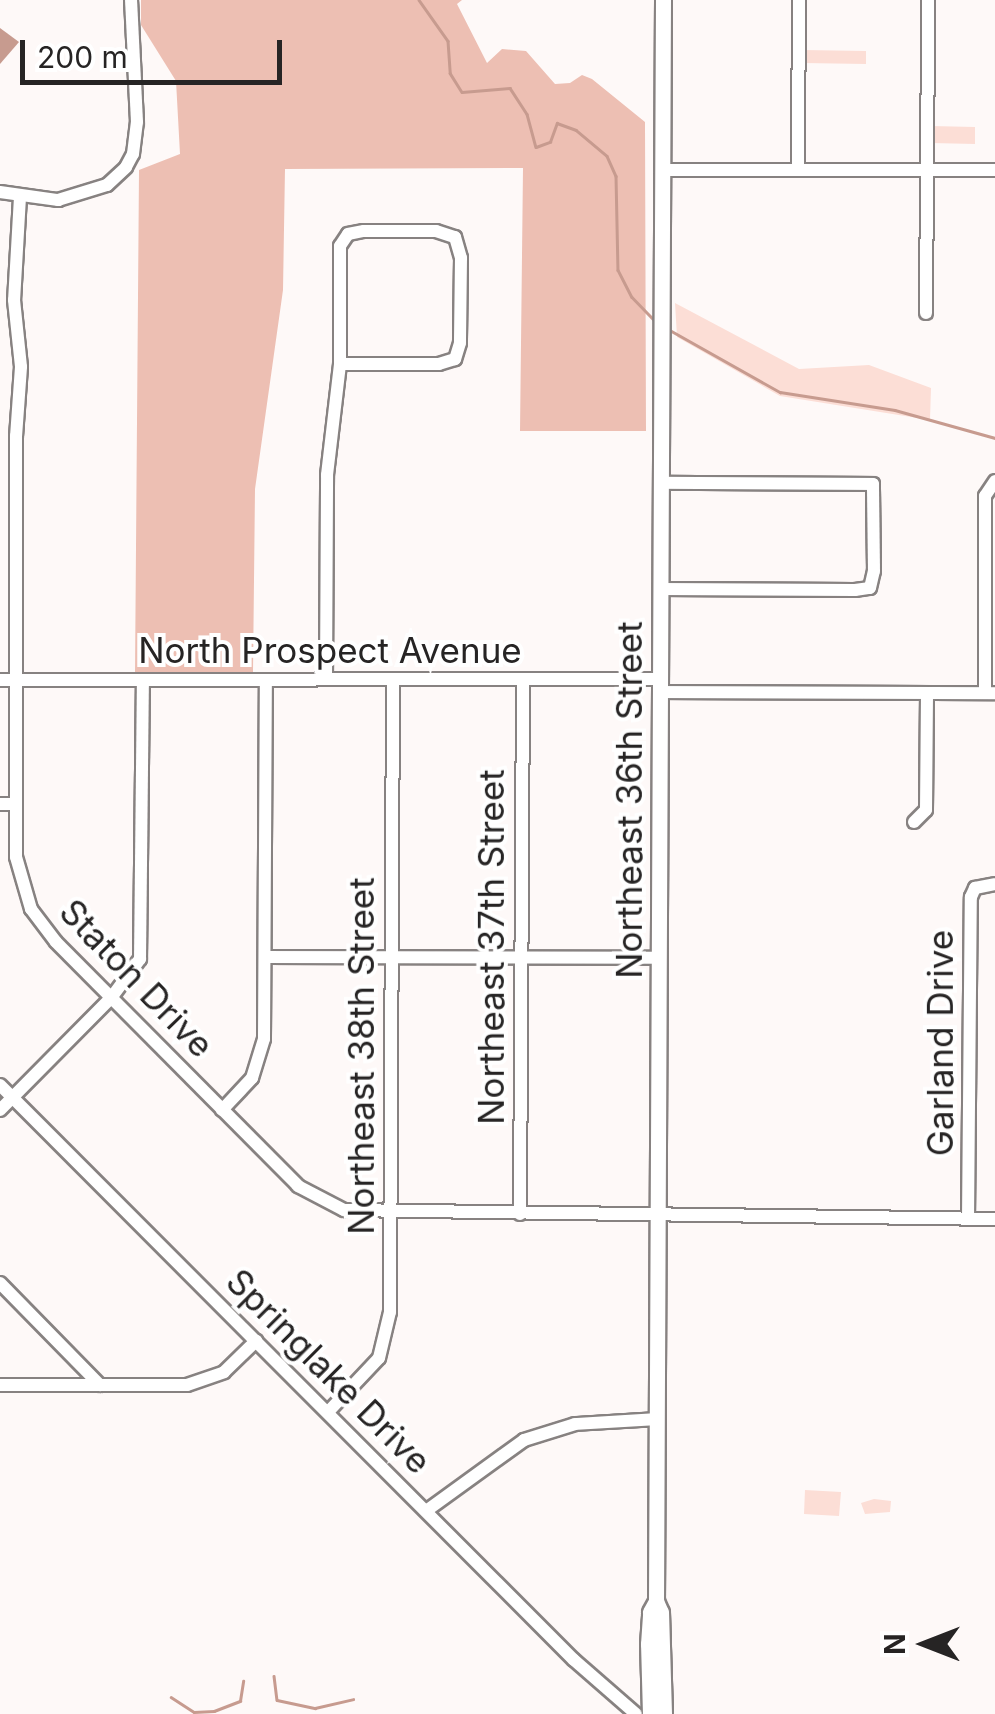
<!DOCTYPE html>
<html>
<head>
<meta charset="utf-8">
<style>
	body { margin:0 }
	#map { position:relative; width:995px; height:1714px; overflow:hidden; background:#fef9f8; font-family:Inter,sans-serif }
	div>[style] { position:absolute }
	[style*='--x'] { left:calc(var(--x)*1px); top:calc(var(--y)*1px); width:calc(var(--w)*1px); rotate:calc(var(--a)*1deg) }
	.green>* { inset:0; background:#fcded6 }
	.forest>* { inset:0; background:#edbfb3 }
	.water>* { inset:0; background:#c79b8f }
	.stream>* { height:2.5px; margin:-1.25px; padding:0 1.25px; transform-origin:1.25px; border-radius:1.25px; background:#c79b8f }
	.roads { filter:drop-shadow(2px 0 #878281) drop-shadow(-2px 0 #878281) drop-shadow(0 2px #878281) drop-shadow(0 -2px #878281) }
	.minor>* { height:12px; margin:-6px; padding:0 6px; transform-origin:6px; border-radius:6px; background:#fff }
	.major>* { height:15px; margin:-7.5px; padding:0 7.5px; transform-origin:7.5px; border-radius:7.5px; background:#fff }
	span { translate:-50% -50%; white-space:nowrap; text-align:center; line-height:1.15; -webkit-text-stroke:8px #fff; paint-order:stroke }
	.street-label { font-size:35px; color:#262424 }
	.north { position:absolute; left:875px; top:1594px; width:100px; height:100px; -webkit-text-stroke:8px #fff; paint-order:stroke; rotate:270deg; font-size:28px; font-weight:700; line-height:40px; text-align:center; color:#262424 }
	.north::after { content:''; display:block; margin:auto; width:35px; height:45px; background:#262424; clip-path:polygon(50% 0,100% 100%,50% 72%,0 100%) }
	.scale { position:absolute; left:20px; top:40px; width:262px; height:45px; box-sizing:border-box; border:5px solid #262424; border-top:0; padding-left:12px; font-size:30px; line-height:35px; white-space:nowrap; color:#262424; -webkit-text-stroke:8px #fff; paint-order:stroke }
</style>
</head>
<body>
<div id="map">
	<div class="green">
		<i style="clip-path:polygon(803px 50px,866px 51px,866px 64px,803px 63px)"></i>
		<i style="clip-path:polygon(931px 126px,975px 127px,975px 144px,931px 143px)"></i>
		<i style="clip-path:polygon(675px 303px,799px 369px,869px 365px,931px 388px,930px 420px,780px 396px,677px 337px)"></i>
		<i style="clip-path:polygon(805px 1490px,841px 1492px,839px 1516px,804px 1514px)"></i>
		<i style="clip-path:polygon(874px 1499px,891px 1501px,890px 1512px,865px 1514px,861px 1503px)"></i>
	</div>
	<div class="forest">
		<i style="clip-path:polygon(141px 0,462px 0,457px 4px,487px 63px,502px 49px,526px 51px,555px 84px,570px 83px,582px 75px,592px 79px,645px 122px,646px 431px,520px 431px,523px 168px,285px 169px,283px 290px,255px 489px,253px 672px,135px 673px,139px 170px,180px 154px,176px 81px,141px 25px)"></i>
	</div>
	<div class="water">
		<i style="clip-path:polygon(0 28px,19px 42px,0 64px)"></i>
	</div>
	<div class="stream">
		<i style="--x:419;--y:0;--w:50;--a:54.7"></i>
		<i style="--x:448;--y:41;--w:32;--a:86"></i>
		<i style="--x:450;--y:73;--w:22;--a:58"></i>
		<i style="--x:462;--y:92;--w:48;--a:-4.8"></i>
		<i style="--x:510;--y:88;--w:31;--a:57"></i>
		<i style="--x:527;--y:114;--w:34;--a:75"></i>
		<i style="--x:536;--y:147;--w:15;--a:-20"></i>
		<i style="--x:550;--y:142;--w:20;--a:-70"></i>
		<i style="--x:557;--y:123;--w:20;--a:20"></i>
		<i style="--x:576;--y:130;--w:40;--a:40"></i>
		<i style="--x:607;--y:156;--w:22;--a:66"></i>
		<i style="--x:616;--y:176;--w:94;--a:88.8"></i>
		<i style="--x:618;--y:270;--w:30;--a:63"></i>
		<i style="--x:632;--y:297;--w:36;--a:46"></i>
		<i style="--x:668;--y:329;--w:129;--a:29.4"></i>
		<i style="--x:780;--y:392;--w:116;--a:8.9"></i>
		<i style="--x:895;--y:410;--w:104;--a:15.6"></i>
		<i style="--x:274;--y:1676;--w:24;--a:83"></i>
		<i style="--x:277;--y:1700;--w:39;--a:12"></i>
		<i style="--x:315;--y:1708;--w:39;--a:-13"></i>
		<i style="--x:171;--y:1697;--w:27;--a:33"></i>
		<i style="--x:194;--y:1712;--w:20;--a:-3"></i>
		<i style="--x:214;--y:1711;--w:28;--a:-21"></i>
		<i style="--x:240;--y:1701;--w:20;--a:-81"></i>
	</div>
	<div class="roads">
		<div class="minor">
			<i style="--x:662;--y:170;--w:333;--a:0"></i>
			<i style="--x:798;--y:170;--w:170;--a:-89.7"></i>
			<i style="--x:0;--y:192;--w:59;--a:7.9"></i>
			<i style="--x:58;--y:200;--w:51;--a:-17"></i>
			<i style="--x:107;--y:185;--w:26;--a:-43"></i>
			<i style="--x:126;--y:167;--w:15;--a:-62"></i>
			<i style="--x:133;--y:154;--w:32;--a:-83"></i>
			<i style="--x:137;--y:122;--w:122;--a:-92.8"></i>
			<i style="--x:20;--y:197;--w:103;--a:93.3"></i>
			<i style="--x:14;--y:300;--w:67;--a:84"></i>
			<i style="--x:21;--y:367;--w:69;--a:94.1"></i>
			<i style="--x:16;--y:436;--w:421;--a:90"></i>
			<i style="--x:16;--y:857;--w:54;--a:73.9"></i>
			<i style="--x:31;--y:909;--w:41;--a:52.9"></i>
			<i style="--x:56;--y:942;--w:344;--a:45.2"></i>
			<i style="--x:298;--y:1186;--w:52;--a:27.6"></i>
			<i style="--x:344;--y:1210;--w:651;--a:0.79"></i>
			<i style="--x:926;--y:313;--w:313;--a:-89.6"></i>
			<i style="--x:660;--y:589;--w:195;--a:0.3"></i>
			<i style="--x:855;--y:590;--w:15;--a:-8"></i>
			<i style="--x:870;--y:588;--w:17;--a:-77"></i>
			<i style="--x:874;--y:571;--w:87;--a:-90.7"></i>
			<i style="--x:873;--y:484;--w:213;--a:-179.7"></i>
			<i style="--x:326;--y:679;--w:204;--a:-89.7"></i>
			<i style="--x:327;--y:475;--w:112;--a:-83.3"></i>
			<i style="--x:340;--y:364;--w:118;--a:-90"></i>
			<i style="--x:340;--y:246;--w:14;--a:-56"></i>
			<i style="--x:348;--y:234;--w:16;--a:-11"></i>
			<i style="--x:364;--y:231;--w:72;--a:0"></i>
			<i style="--x:436;--y:231;--w:20;--a:18"></i>
			<i style="--x:455;--y:237;--w:22;--a:74"></i>
			<i style="--x:461;--y:258;--w:85;--a:90.7"></i>
			<i style="--x:460;--y:343;--w:17;--a:107"></i>
			<i style="--x:455;--y:359;--w:17;--a:163"></i>
			<i style="--x:439;--y:364;--w:99;--a:180"></i>
			<i style="--x:0;--y:680;--w:660;--a:-0.09"></i>
			<i style="--x:660;--y:692;--w:335;--a:0.2"></i>
			<i style="--x:985;--y:693;--w:197;--a:-90"></i>
			<i style="--x:985;--y:496;--w:18;--a:-56"></i>
			<i style="--x:0;--y:804;--w:16;--a:0"></i>
			<i style="--x:914;--y:822;--w:17;--a:-45"></i>
			<i style="--x:926;--y:810;--w:117;--a:-89.5"></i>
			<i style="--x:265;--y:957;--w:394;--a:0.1"></i>
			<i style="--x:0;--y:1085;--w:812;--a:45.05"></i>
			<i style="--x:574;--y:1660;--w:82;--a:41.1"></i>
			<i style="--x:0;--y:1110;--w:158;--a:-45.3"></i>
			<i style="--x:111;--y:998;--w:49;--a:-53.4"></i>
			<i style="--x:140;--y:959;--w:279;--a:-89.4"></i>
			<i style="--x:222;--y:1110;--w:44;--a:-46.8"></i>
			<i style="--x:252;--y:1078;--w:41;--a:-72.9"></i>
			<i style="--x:264;--y:1039;--w:359;--a:-89.7"></i>
			<i style="--x:520;--y:1214;--w:534;--a:-89.68"></i>
			<i style="--x:968;--y:1219;--w:322;--a:-89.5"></i>
			<i style="--x:971;--y:897;--w:10;--a:-66"></i>
			<i style="--x:975;--y:888;--w:20;--a:-11"></i>
			<i style="--x:0;--y:1283;--w:143;--a:45.6"></i>
			<i style="--x:0;--y:1385;--w:187;--a:0"></i>
			<i style="--x:187;--y:1385;--w:39;--a:-19"></i>
			<i style="--x:224;--y:1372;--w:45;--a:-44.1"></i>
			<i style="--x:328;--y:1412;--w:74;--a:-46.6"></i>
			<i style="--x:379;--y:1358;--w:47;--a:-76.6"></i>
			<i style="--x:390;--y:1312;--w:633;--a:-89.73"></i>
			<i style="--x:426;--y:1511;--w:121;--a:-35.9"></i>
			<i style="--x:524;--y:1440;--w:53;--a:-17.4"></i>
			<i style="--x:575;--y:1424;--w:81;--a:-3.5"></i>
		</div>
		<div class="major">
			<i style="--x:663;--y:0;--w:1601;--a:90.25"></i>
			<i style="--x:656;--y:1601;--w:12;--a:66"></i>
			<i style="--x:661;--y:1612;--w:102;--a:88.3"></i>
			<i style="--x:650;--y:1714;--w:70;--a:-91.6"></i>
			<i style="--x:648;--y:1644;--w:32;--a:-86"></i>
			<i style="--x:650;--y:1612;--w:13;--a:-61"></i>
		</div>
	</div>
	<div class="street-label">
		<span style="left:330px;top:650px">North Prospect Avenue</span>
		<span style="left:629px;top:800px;rotate:-90deg">Northeast 36th Street</span>
		<span style="left:491px;top:947px;rotate:-90deg">Northeast 37th Street</span>
		<span style="left:137px;top:978px;rotate:46deg">Staton Drive</span>
		<span style="left:940px;top:1043px;rotate:-90deg">Garland Drive</span>
		<span style="left:361px;top:1056px;rotate:-90deg">Northeast 38th Street</span>
		<span style="left:329px;top:1371px;rotate:45deg">Springlake Drive</span>
	</div>
	<div class="north">N</div>
	<div class="scale">200 m</div>
</div>
</body>
</html>
